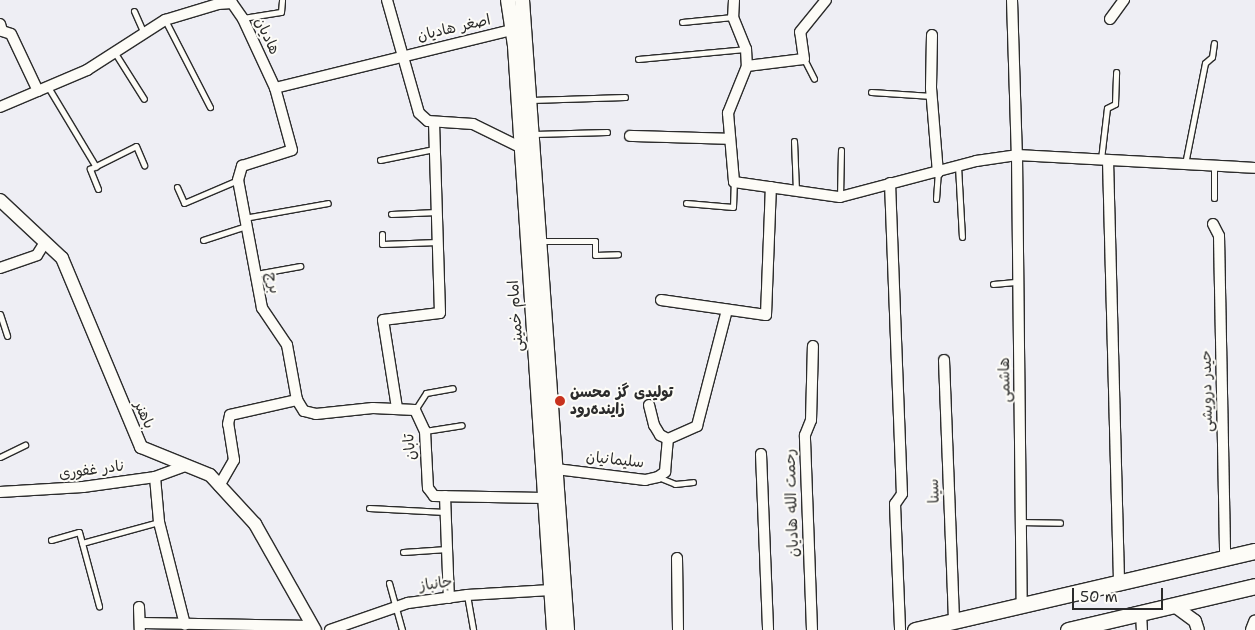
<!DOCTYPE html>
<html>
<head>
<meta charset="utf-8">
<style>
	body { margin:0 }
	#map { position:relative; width:1255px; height:630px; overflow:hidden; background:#eeeef4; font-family:"Shantell Sans","Playpen Sans Arabic",sans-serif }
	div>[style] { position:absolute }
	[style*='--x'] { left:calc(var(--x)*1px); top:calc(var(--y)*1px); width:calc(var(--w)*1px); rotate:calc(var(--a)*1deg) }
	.roads { filter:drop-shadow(1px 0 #2b2b2b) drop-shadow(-1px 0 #2b2b2b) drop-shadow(0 1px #2b2b2b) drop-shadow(0 -1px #2b2b2b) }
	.service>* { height:5px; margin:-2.5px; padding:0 2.5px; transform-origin:2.5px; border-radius:2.5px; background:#fdfcf7 }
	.minor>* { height:10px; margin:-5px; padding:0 5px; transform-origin:5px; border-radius:5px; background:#fdfcf7 }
	.tertiary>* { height:12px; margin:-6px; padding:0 6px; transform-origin:6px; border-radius:6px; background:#fdfcf7 }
	.secondary>* { height:14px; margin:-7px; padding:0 7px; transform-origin:7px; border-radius:7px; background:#fdfcf7 }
	.primary>* { height:15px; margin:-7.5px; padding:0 7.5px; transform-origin:7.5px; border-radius:7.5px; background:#fdfcf7 }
	.dots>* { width:14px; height:14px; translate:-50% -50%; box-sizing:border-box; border:2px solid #fdfcf7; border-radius:50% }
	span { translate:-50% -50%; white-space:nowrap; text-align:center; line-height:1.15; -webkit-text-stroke:4px #fdfcf7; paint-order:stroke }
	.street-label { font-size:15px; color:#2b2b2b }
	.poi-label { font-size:15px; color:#2b2b2b; font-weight:700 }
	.left { translate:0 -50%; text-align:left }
	.scale { position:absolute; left:1072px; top:588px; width:91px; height:22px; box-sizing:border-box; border:2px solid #2b2b2b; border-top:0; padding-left:6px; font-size:15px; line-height:18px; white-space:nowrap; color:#2b2b2b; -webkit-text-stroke:4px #fdfcf7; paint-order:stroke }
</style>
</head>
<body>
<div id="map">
	<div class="roads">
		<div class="service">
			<i style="--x:134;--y:11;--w:24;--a:66"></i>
			<i style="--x:243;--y:18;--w:38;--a:-9"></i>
			<i style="--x:281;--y:12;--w:12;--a:-85"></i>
			<i style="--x:165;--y:20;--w:98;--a:62.7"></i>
			<i style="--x:682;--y:22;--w:51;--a:-5.6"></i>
			<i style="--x:115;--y:53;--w:54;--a:57.8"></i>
			<i style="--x:638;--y:59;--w:107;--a:-5.3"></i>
			<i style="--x:804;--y:59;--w:22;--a:63"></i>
			<i style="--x:48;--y:87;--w:93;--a:59"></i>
			<i style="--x:871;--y:92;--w:61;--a:3.8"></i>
			<i style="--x:531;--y:100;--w:94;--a:-1.8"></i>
			<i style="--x:534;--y:134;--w:73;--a:-1.6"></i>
			<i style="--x:794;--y:141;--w:50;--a:87.7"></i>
			<i style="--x:1101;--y:159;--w:51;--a:-83.3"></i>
			<i style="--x:1107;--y:108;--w:9;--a:-27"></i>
			<i style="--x:1115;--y:104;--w:32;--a:-88"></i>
			<i style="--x:380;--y:160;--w:55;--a:-11.5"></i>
			<i style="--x:1185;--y:164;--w:103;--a:-78.8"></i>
			<i style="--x:1205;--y:63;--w:9;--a:-41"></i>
			<i style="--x:1212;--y:57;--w:14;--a:-82"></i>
			<i style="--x:958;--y:166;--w:71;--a:86.8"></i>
			<i style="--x:1214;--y:166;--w:32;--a:90"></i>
			<i style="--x:177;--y:187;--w:17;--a:66"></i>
			<i style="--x:184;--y:203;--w:59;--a:-23.1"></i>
			<i style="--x:98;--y:189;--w:22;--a:-112"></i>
			<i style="--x:90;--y:169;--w:51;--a:-26.6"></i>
			<i style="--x:136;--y:146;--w:21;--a:67"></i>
			<i style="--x:840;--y:197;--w:47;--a:-88.8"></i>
			<i style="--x:936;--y:199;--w:26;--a:-86"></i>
			<i style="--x:686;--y:203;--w:47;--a:4.9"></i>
			<i style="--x:733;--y:207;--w:25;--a:-88"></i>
			<i style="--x:391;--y:214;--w:46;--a:-2.5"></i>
			<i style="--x:244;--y:218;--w:85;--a:-10.1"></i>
			<i style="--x:382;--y:234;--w:10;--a:90"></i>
			<i style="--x:382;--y:244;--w:56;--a:-2"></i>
			<i style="--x:203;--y:240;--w:45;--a:-18"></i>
			<i style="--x:541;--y:241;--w:54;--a:0"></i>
			<i style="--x:595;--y:241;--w:14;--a:90"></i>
			<i style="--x:595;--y:255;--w:23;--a:-2"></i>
			<i style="--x:256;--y:274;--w:45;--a:-10.3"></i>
			<i style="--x:993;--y:284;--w:25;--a:-5"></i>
			<i style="--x:0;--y:314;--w:23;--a:72"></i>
			<i style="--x:415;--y:410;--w:20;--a:-57"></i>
			<i style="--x:426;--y:393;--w:27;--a:-10"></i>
			<i style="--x:425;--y:431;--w:37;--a:-9"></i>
			<i style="--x:0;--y:457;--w:28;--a:-26"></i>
			<i style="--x:658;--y:477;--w:18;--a:22"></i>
			<i style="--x:675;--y:484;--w:18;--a:-6"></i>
			<i style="--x:369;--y:508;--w:76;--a:3"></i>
			<i style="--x:1021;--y:522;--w:39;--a:1"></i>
			<i style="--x:51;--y:540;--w:29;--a:-16"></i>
			<i style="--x:79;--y:532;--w:77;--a:74.9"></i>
			<i style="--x:82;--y:543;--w:80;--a:-15.3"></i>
			<i style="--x:403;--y:552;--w:44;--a:-3.9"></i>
			<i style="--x:389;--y:583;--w:49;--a:74.5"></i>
			<i style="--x:467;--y:595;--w:36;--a:80"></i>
		</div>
		<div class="minor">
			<i style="--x:387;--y:0;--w:117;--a:74.2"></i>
			<i style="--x:419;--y:113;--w:12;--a:42"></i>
			<i style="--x:428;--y:121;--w:45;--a:3.8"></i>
			<i style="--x:473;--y:124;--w:55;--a:26.1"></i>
			<i style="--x:734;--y:0;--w:17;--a:93"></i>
			<i style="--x:733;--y:17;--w:35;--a:68"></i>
			<i style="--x:746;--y:49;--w:17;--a:87"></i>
			<i style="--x:747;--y:66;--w:51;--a:112"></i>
			<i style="--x:728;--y:113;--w:69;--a:85"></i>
			<i style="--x:734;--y:182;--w:107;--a:8.1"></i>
			<i style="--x:840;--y:197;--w:141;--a:-14.8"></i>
			<i style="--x:976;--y:161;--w:41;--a:-8.3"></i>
			<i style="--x:1017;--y:155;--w:238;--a:3.1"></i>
			<i style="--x:1012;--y:0;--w:155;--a:88.2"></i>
			<i style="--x:1017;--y:155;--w:450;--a:89.4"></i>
			<i style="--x:1110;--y:19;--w:24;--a:-54"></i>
			<i style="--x:0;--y:24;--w:7;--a:74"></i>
			<i style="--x:2;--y:31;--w:9;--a:18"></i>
			<i style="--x:11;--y:34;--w:63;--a:64.7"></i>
			<i style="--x:932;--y:35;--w:53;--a:91.1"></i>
			<i style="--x:931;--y:88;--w:85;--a:85.3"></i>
			<i style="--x:747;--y:66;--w:57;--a:-7"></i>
			<i style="--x:804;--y:59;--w:27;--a:-98"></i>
			<i style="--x:800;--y:32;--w:41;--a:-50.9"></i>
			<i style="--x:0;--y:107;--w:95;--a:-23"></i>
			<i style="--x:87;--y:70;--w:93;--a:-32.7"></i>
			<i style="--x:165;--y:20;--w:55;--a:-16.8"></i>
			<i style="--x:218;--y:4;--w:14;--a:-4"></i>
			<i style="--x:232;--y:3;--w:19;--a:55"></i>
			<i style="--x:243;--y:19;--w:76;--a:65.1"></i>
			<i style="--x:275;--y:88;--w:244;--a:-13.8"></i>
			<i style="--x:630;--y:136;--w:100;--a:1.7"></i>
			<i style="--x:1108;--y:160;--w:423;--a:88.5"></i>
			<i style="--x:890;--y:183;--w:311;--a:87.8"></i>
			<i style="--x:902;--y:494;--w:12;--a:125"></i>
			<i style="--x:895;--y:504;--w:126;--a:87.7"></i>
			<i style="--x:1213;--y:224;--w:13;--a:63"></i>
			<i style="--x:1219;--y:236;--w:322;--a:88.9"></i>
			<i style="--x:0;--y:268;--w:39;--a:-19"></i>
			<i style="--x:37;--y:255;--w:15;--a:-58"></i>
			<i style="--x:661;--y:300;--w:106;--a:8.1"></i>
			<i style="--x:766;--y:315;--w:128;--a:-87.8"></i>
			<i style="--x:944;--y:360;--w:261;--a:87.8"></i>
			<i style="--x:297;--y:400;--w:13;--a:58"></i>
			<i style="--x:304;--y:411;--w:12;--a:14"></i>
			<i style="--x:316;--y:414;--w:57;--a:-6"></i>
			<i style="--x:373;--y:408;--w:42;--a:2.7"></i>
			<i style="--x:415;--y:410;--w:23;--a:65"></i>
			<i style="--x:425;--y:431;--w:57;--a:87"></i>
			<i style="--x:428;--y:488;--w:10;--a:53"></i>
			<i style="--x:434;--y:496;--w:110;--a:1"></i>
			<i style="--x:649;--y:405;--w:21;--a:76"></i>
			<i style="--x:654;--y:425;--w:12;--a:59"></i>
			<i style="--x:660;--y:435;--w:9;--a:27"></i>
			<i style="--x:668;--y:439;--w:32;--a:-24"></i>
			<i style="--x:697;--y:426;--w:120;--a:-75.5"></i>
			<i style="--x:397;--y:408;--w:89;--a:-99"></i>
			<i style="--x:383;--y:320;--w:57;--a:-7"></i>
			<i style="--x:440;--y:313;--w:191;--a:-91.8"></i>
			<i style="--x:761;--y:454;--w:176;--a:87.7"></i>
			<i style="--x:556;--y:469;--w:90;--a:7"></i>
			<i style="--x:645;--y:480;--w:13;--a:-13"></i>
			<i style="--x:658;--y:477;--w:9;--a:-36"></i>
			<i style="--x:665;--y:472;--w:33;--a:-85"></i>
			<i style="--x:155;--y:477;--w:45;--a:84.9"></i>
			<i style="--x:159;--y:522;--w:106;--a:75.8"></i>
			<i style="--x:219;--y:486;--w:30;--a:-60"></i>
			<i style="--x:234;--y:460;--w:36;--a:-99"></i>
			<i style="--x:228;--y:424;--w:9;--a:-77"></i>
			<i style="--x:230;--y:415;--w:69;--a:-12.6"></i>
			<i style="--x:297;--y:400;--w:56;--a:-100.3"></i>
			<i style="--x:287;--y:345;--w:45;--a:-124"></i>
			<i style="--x:262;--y:308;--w:130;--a:-100.6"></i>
			<i style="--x:238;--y:180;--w:15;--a:-74"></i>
			<i style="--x:242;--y:166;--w:52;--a:-17.7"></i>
			<i style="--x:292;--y:150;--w:64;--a:-105.3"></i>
			<i style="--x:0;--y:492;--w:83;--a:-3.4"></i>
			<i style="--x:83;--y:487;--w:73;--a:-7.9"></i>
			<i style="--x:155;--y:477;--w:32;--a:-20"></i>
			<i style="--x:445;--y:496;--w:102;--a:87.8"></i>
			<i style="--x:677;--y:558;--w:72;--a:89.2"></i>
			<i style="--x:139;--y:607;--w:23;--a:88"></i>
			<i style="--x:1141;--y:613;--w:17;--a:87"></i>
			<i style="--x:141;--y:623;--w:172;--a:1"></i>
			<i style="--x:330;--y:630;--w:83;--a:-19.1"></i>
			<i style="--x:408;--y:603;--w:60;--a:-7.7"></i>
			<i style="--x:467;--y:595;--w:84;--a:-3.4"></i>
			<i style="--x:812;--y:630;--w:195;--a:-92.1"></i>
			<i style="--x:805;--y:435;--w:16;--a:-68"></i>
			<i style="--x:811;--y:420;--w:74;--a:-88.5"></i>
		</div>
		<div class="tertiary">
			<i style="--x:0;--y:200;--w:85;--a:43.1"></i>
			<i style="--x:62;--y:258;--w:205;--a:67.3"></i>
			<i style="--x:141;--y:447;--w:74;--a:22.1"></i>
			<i style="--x:210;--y:475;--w:67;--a:47.4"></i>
			<i style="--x:255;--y:524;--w:122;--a:60.5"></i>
			<i style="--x:1173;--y:605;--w:27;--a:36"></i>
			<i style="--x:1195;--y:621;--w:9;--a:72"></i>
			<i style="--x:1252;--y:630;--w:9;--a:-69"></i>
		</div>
		<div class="secondary">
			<i style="--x:508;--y:0;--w:47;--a:81.3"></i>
			<i style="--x:515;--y:46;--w:585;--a:86.18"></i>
			<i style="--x:522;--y:0;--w:632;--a:85.91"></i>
		</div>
		<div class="primary">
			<i style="--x:915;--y:630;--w:349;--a:-13.1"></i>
			<i style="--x:1068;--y:630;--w:192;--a:-13.2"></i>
		</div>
	</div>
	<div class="dots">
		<i style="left:560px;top:401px;background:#c8321e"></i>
	</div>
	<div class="street-label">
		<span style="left:454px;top:28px;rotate:-13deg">اصغر هادیان</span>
		<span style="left:267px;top:36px;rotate:65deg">هادیان</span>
		<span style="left:273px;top:283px;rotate:81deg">برج</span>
		<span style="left:516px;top:316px;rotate:-94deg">امام خمینی</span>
		<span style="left:1005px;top:380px;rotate:-91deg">هاشمی</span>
		<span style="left:1207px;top:391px;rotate:-91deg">حیدر درویشی</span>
		<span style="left:144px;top:415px;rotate:66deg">باهنر</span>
		<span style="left:410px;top:447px;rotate:-96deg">تابان</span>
		<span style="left:615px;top:460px;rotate:6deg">سلیمانیان</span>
		<span style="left:92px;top:470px;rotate:-7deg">نادر غفوری</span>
		<span style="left:934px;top:491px;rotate:-92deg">سینا</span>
		<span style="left:792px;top:503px;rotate:-92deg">رحمت الله هادیان</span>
		<span style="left:436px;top:584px;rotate:-8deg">جانباز</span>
	</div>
	<div class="poi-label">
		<span class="left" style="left:570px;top:401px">تولیدی گز محسن<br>زاینده‌رود</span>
	</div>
	<div class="scale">50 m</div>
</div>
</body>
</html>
